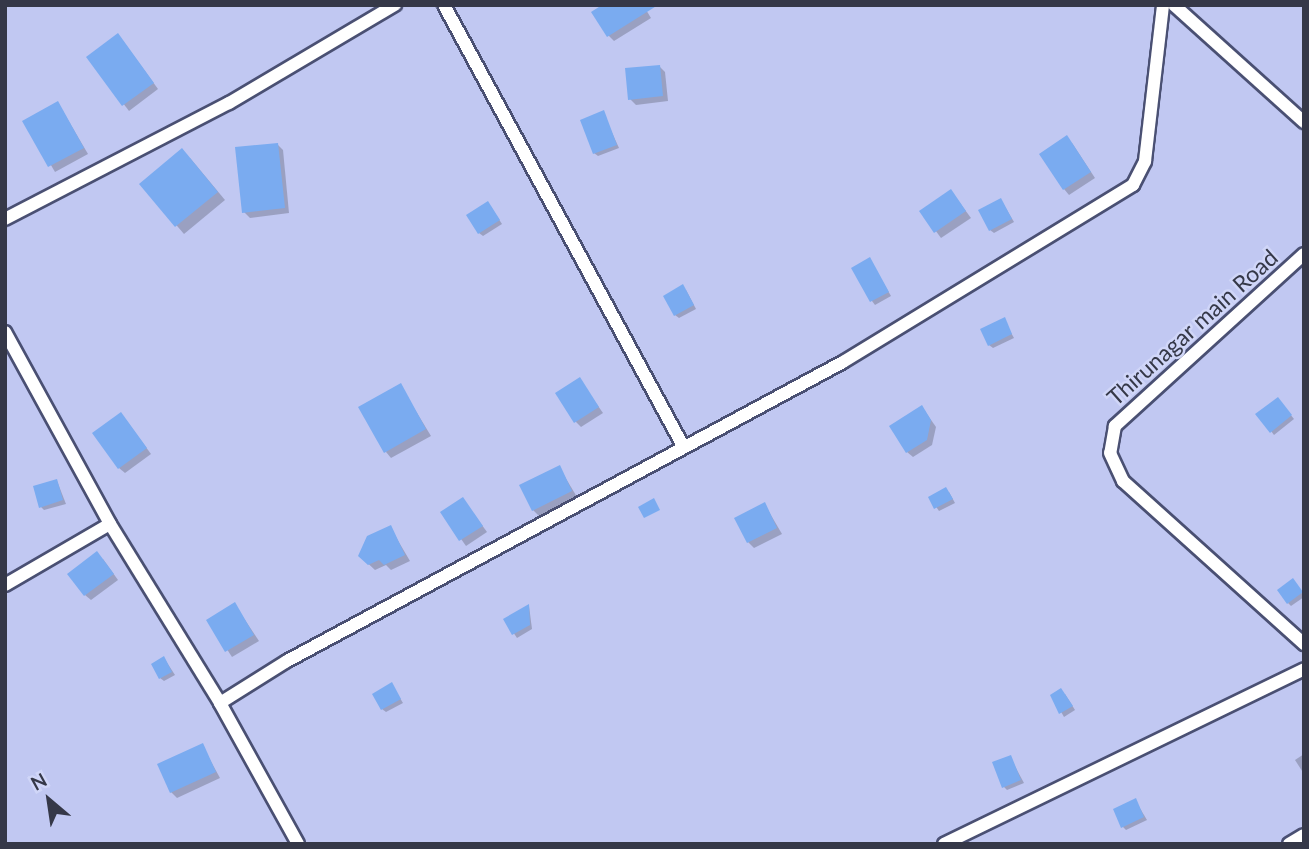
<!DOCTYPE html>
<html>
<head>
<meta charset="utf-8">
<style>
	body { margin:0 }
	#map { position:relative; width:1309px; height:849px; overflow:hidden; background:#c1c8f2; font-family:Lato,sans-serif }
	div>[style] { position:absolute }
	[style*='--x'] { left:calc(var(--x)*1px); top:calc(var(--y)*1px); width:calc(var(--w)*1px); rotate:calc(var(--a)*1deg) }
	.shadow>* { inset:0; background:#0003 }
	.building>* { inset:0; background:#7aabf0 }
	.roads { filter:drop-shadow(2px 0 #4a5073) drop-shadow(-2px 0 #4a5073) drop-shadow(0 2px #4a5073) drop-shadow(0 -2px #4a5073) }
	.street>* { height:12px; margin:-6px; padding:0 6px; transform-origin:6px; border-radius:6px; background:#fff }
	span { translate:-50% -50%; white-space:nowrap; text-align:center; line-height:1.15; -webkit-text-stroke:5px #d0d6f8; paint-order:stroke }
	.street-label { font-size:23px; color:#353848 }
	.frame { position:absolute; inset:0; border:7px solid #353848; pointer-events:none }
	.north { position:absolute; left:14px; top:765px; width:70px; height:70px; -webkit-text-stroke:5px #d0d6f8; paint-order:stroke; rotate:331deg; font-size:19px; font-weight:700; line-height:28px; text-align:center; color:#353848 }
	.north::after { content:''; display:block; margin:auto; width:24px; height:32px; background:#353848; clip-path:polygon(50% 0,100% 100%,50% 72%,0 100%) }
</style>
</head>
<body>
<div id="map">
	<div class="shadow">
		<i style="clip-path:polygon(643px 5px,651px 18px,614px 41px,608px 35px)"></i>
		<i style="clip-path:polygon(123px 41px,158px 89px,129px 111px,88px 57px)"></i>
		<i style="clip-path:polygon(659px 66px,665px 72px,668px 101px,636px 105px,630px 99px)"></i>
		<i style="clip-path:polygon(58px 103px,88px 154px,55px 172px,25px 121px)"></i>
		<i style="clip-path:polygon(603px 113px,619px 148px,598px 156px,594px 153px)"></i>
		<i style="clip-path:polygon(1072px 143px,1095px 178px,1069px 195px,1064px 189px)"></i>
		<i style="clip-path:polygon(277px 144px,283px 150px,289px 213px,250px 218px,244px 212px)"></i>
		<i style="clip-path:polygon(190px 158px,225px 200px,184px 234px,141px 184px)"></i>
		<i style="clip-path:polygon(951px 191px,971px 218px,941px 238px,921px 211px)"></i>
		<i style="clip-path:polygon(1001px 200px,1014px 222px,994px 233px,990px 230px)"></i>
		<i style="clip-path:polygon(491px 207px,502px 224px,483px 236px,479px 233px)"></i>
		<i style="clip-path:polygon(870px 260px,891px 296px,875px 305px,872px 301px)"></i>
		<i style="clip-path:polygon(686px 290px,696px 309px,679px 318px,675px 315px)"></i>
		<i style="clip-path:polygon(1004px 320px,1014px 338px,993px 348px,989px 345px)"></i>
		<i style="clip-path:polygon(579px 379px,603px 413px,581px 427px,576px 422px)"></i>
		<i style="clip-path:polygon(400px 385px,431px 436px,391px 458px,386px 452px)"></i>
		<i style="clip-path:polygon(1281px 403px,1294px 419px,1274px 435px,1271px 431px)"></i>
		<i style="clip-path:polygon(922px 407px,936px 427px,932px 445px,913px 457px,907px 452px)"></i>
		<i style="clip-path:polygon(126px 420px,151px 454px,125px 473px,119px 468px)"></i>
		<i style="clip-path:polygon(559px 467px,577px 497px,539px 516px,533px 510px)"></i>
		<i style="clip-path:polygon(57px 481px,66px 504px,44px 510px,41px 507px)"></i>
		<i style="clip-path:polygon(949px 492px,955px 503px,939px 511px,930px 498px)"></i>
		<i style="clip-path:polygon(463px 499px,487px 532px,466px 546px,442px 512px)"></i>
		<i style="clip-path:polygon(765px 505px,782px 534px,754px 548px,748px 542px)"></i>
		<i style="clip-path:polygon(390px 527px,410px 561px,391px 570px,386px 565px,375px 570px,360px 556px)"></i>
		<i style="clip-path:polygon(103px 559px,118px 580px,91px 600px,85px 595px)"></i>
		<i style="clip-path:polygon(1296px 584px,1304px 597px,1291px 606px,1288px 603px)"></i>
		<i style="clip-path:polygon(235px 605px,259px 641px,232px 657px,208px 620px)"></i>
		<i style="clip-path:polygon(529px 606px,532px 629px,517px 638px,505px 620px)"></i>
		<i style="clip-path:polygon(164px 658px,175px 675px,164px 681px,160px 678px)"></i>
		<i style="clip-path:polygon(392px 685px,403px 703px,386px 712px,382px 709px)"></i>
		<i style="clip-path:polygon(1065px 694px,1075px 710px,1064px 717px,1052px 696px)"></i>
		<i style="clip-path:polygon(202px 745px,220px 778px,177px 798px,171px 792px)"></i>
		<i style="clip-path:polygon(1304px 754px,1304px 774px,1295px 760px)"></i>
		<i style="clip-path:polygon(1010px 757px,1024px 783px,1007px 790px,1004px 787px)"></i>
		<i style="clip-path:polygon(1135px 800px,1147px 820px,1126px 830px,1123px 827px)"></i>
	</div>
	<div class="building">
		<i style="clip-path:polygon(602px 5px,658px 5px,607px 37px,591px 12px)"></i>
		<i style="clip-path:polygon(118px 33px,154px 83px,122px 106px,86px 57px)"></i>
		<i style="clip-path:polygon(660px 65px,663px 96px,628px 100px,625px 68px)"></i>
		<i style="clip-path:polygon(58px 101px,84px 148px,48px 167px,22px 121px)"></i>
		<i style="clip-path:polygon(604px 110px,617px 145px,593px 154px,580px 120px)"></i>
		<i style="clip-path:polygon(1067px 135px,1091px 172px,1063px 190px,1039px 154px)"></i>
		<i style="clip-path:polygon(278px 143px,285px 208px,242px 213px,235px 147px)"></i>
		<i style="clip-path:polygon(182px 148px,218px 192px,175px 227px,139px 184px)"></i>
		<i style="clip-path:polygon(951px 189px,966px 211px,934px 233px,919px 211px)"></i>
		<i style="clip-path:polygon(1001px 198px,1012px 219px,989px 231px,978px 210px)"></i>
		<i style="clip-path:polygon(488px 201px,500px 220px,478px 234px,466px 215px)"></i>
		<i style="clip-path:polygon(870px 257px,889px 292px,870px 302px,851px 268px)"></i>
		<i style="clip-path:polygon(683px 284px,694px 305px,674px 316px,663px 296px)"></i>
		<i style="clip-path:polygon(1005px 317px,1012px 334px,988px 346px,980px 329px)"></i>
		<i style="clip-path:polygon(580px 377px,599px 407px,574px 423px,555px 393px)"></i>
		<i style="clip-path:polygon(401px 383px,426px 429px,384px 453px,358px 407px)"></i>
		<i style="clip-path:polygon(1278px 397px,1292px 415px,1270px 433px,1255px 414px)"></i>
		<i style="clip-path:polygon(922px 405px,931px 420px,927px 440px,906px 453px,889px 426px)"></i>
		<i style="clip-path:polygon(121px 412px,147px 448px,118px 469px,92px 433px)"></i>
		<i style="clip-path:polygon(560px 465px,572px 491px,532px 511px,519px 485px)"></i>
		<i style="clip-path:polygon(57px 479px,63px 500px,39px 508px,33px 486px)"></i>
		<i style="clip-path:polygon(946px 487px,953px 499px,934px 509px,928px 497px)"></i>
		<i style="clip-path:polygon(463px 497px,483px 526px,459px 541px,440px 512px)"></i>
		<i style="clip-path:polygon(654px 498px,660px 510px,644px 518px,638px 507px)"></i>
		<i style="clip-path:polygon(765px 502px,777px 528px,747px 543px,734px 518px)"></i>
		<i style="clip-path:polygon(391px 525px,405px 555px,384px 565px,379px 560px,368px 565px,358px 556px,367px 536px)"></i>
		<i style="clip-path:polygon(97px 551px,114px 574px,84px 596px,67px 574px)"></i>
		<i style="clip-path:polygon(1293px 578px,1303px 592px,1287px 604px,1277px 590px)"></i>
		<i style="clip-path:polygon(235px 602px,254px 635px,225px 652px,206px 620px)"></i>
		<i style="clip-path:polygon(529px 604px,530px 625px,512px 635px,503px 619px)"></i>
		<i style="clip-path:polygon(164px 656px,172px 672px,159px 679px,151px 664px)"></i>
		<i style="clip-path:polygon(392px 682px,401px 699px,381px 710px,372px 694px)"></i>
		<i style="clip-path:polygon(1061px 688px,1073px 706px,1059px 714px,1050px 695px)"></i>
		<i style="clip-path:polygon(203px 743px,216px 772px,170px 793px,157px 764px)"></i>
		<i style="clip-path:polygon(1011px 755px,1021px 780px,1002px 788px,992px 762px)"></i>
		<i style="clip-path:polygon(1136px 798px,1144px 817px,1121px 828px,1113px 809px)"></i>
	</div>
	<div class="roads">
		<div class="street">
			<i style="--x:444;--y:5;--w:502;--a:61.54"></i>
			<i style="--x:1174;--y:5;--w:175;--a:42"></i>
			<i style="--x:5;--y:219;--w:252;--a:-27.4"></i>
			<i style="--x:229;--y:103;--w:193;--a:-30.6"></i>
			<i style="--x:1304;--y:254;--w:256;--a:137.7"></i>
			<i style="--x:1115;--y:426;--w:27;--a:100"></i>
			<i style="--x:1110;--y:453;--w:31;--a:65"></i>
			<i style="--x:1123;--y:481;--w:244;--a:42"></i>
			<i style="--x:5;--y:332;--w:219;--a:61.3"></i>
			<i style="--x:5;--y:585;--w:121;--a:-30.2"></i>
			<i style="--x:110;--y:524;--w:210;--a:58.4"></i>
			<i style="--x:220;--y:703;--w:161;--a:61"></i>
			<i style="--x:220;--y:703;--w:79;--a:-32.1"></i>
			<i style="--x:287;--y:661;--w:631;--a:-28.27"></i>
			<i style="--x:843;--y:362;--w:340;--a:-31.4"></i>
			<i style="--x:1133;--y:185;--w:27;--a:-63"></i>
			<i style="--x:1145;--y:161;--w:157;--a:-83.4"></i>
			<i style="--x:944;--y:844;--w:400;--a:-25.9"></i>
			<i style="--x:1289;--y:844;--w:17;--a:-31"></i>
		</div>
	</div>
	<div class="street-label">
		<span style="left:1192px;top:327px;rotate:-42deg">Thirunagar main Road</span>
	</div>
	<div class="frame"></div>
	<div class="north">N</div>
</div>
</body>
</html>
